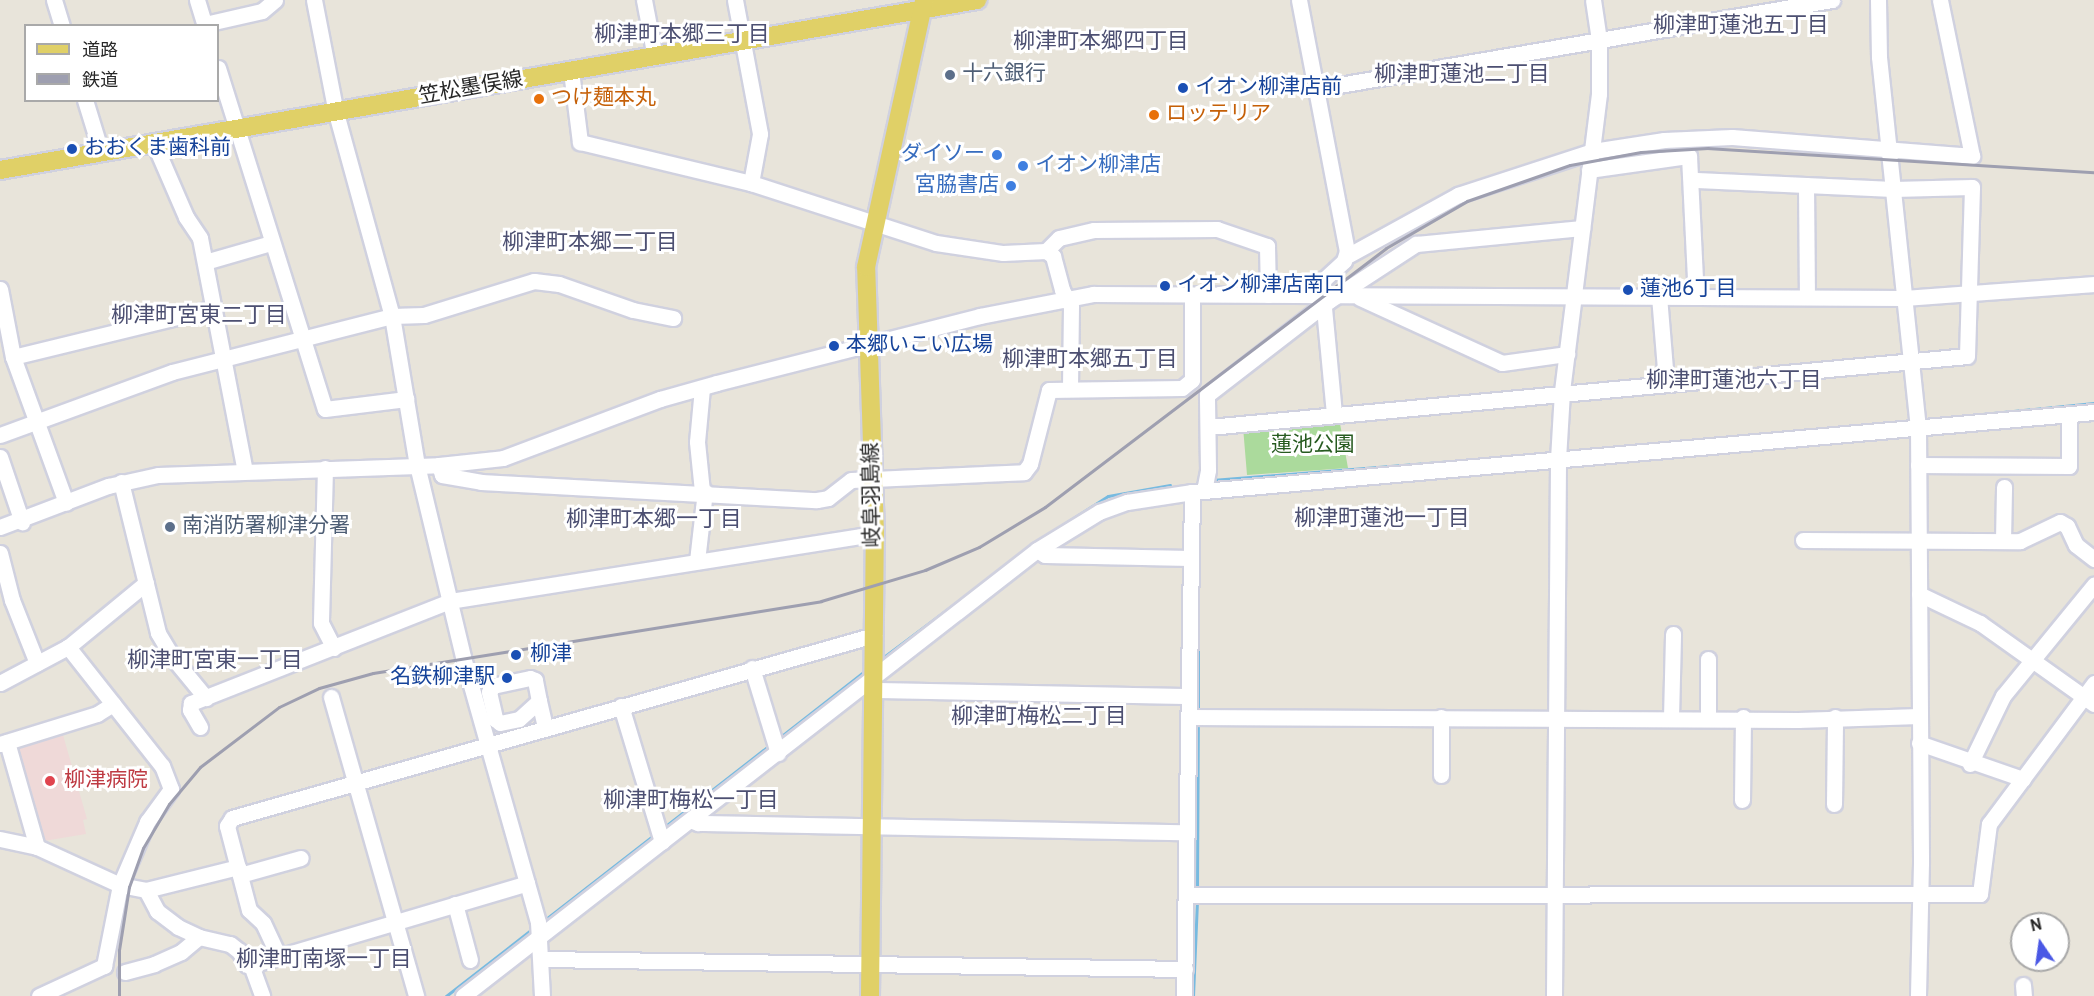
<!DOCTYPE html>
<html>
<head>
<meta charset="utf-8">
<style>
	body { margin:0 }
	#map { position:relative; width:2094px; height:996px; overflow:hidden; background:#e8e4da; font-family:Overpass,"Noto Sans JP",sans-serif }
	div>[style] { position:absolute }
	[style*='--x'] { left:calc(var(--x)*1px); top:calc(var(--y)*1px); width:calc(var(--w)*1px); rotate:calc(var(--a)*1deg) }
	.medical>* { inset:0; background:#efd9d8 }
	.green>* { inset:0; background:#abda9c }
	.stream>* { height:3px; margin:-1.5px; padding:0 1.5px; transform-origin:1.5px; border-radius:1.5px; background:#77bae0 }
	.roads { filter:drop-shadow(2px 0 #d0d1df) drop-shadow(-2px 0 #d0d1df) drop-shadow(0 2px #d0d1df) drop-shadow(0 -2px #d0d1df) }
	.minor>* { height:15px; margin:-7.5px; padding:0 7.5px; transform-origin:7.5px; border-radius:7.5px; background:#fff }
	.major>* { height:18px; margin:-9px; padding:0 9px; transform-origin:9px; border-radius:9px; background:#e0d067 }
	.rail>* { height:3px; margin:-1.5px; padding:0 1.5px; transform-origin:1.5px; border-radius:1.5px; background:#9e9fb0 }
	.dots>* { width:16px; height:16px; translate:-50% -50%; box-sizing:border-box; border:3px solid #fff; border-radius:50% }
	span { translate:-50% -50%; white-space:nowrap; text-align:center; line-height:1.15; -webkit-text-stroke:6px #fff; paint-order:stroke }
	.service-label { font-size:21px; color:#4e5e75 }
	.left { translate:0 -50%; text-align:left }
	.transit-label { font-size:21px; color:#164399 }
	.right { translate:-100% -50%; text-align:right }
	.street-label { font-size:21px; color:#272727 }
	.food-label { font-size:21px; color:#c56008 }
	.shop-label { font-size:21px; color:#366cbe }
	.park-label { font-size:21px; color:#275b20 }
	.health-label { font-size:21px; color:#be3a42 }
	.neighbourhood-label { font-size:22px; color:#4d5072 }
	.legend { position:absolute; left:24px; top:24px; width:195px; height:78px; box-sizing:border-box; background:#fff; border:2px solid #a9a9a9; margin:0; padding:8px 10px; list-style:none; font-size:18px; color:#272727 }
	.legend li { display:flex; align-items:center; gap:12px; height:30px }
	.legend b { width:30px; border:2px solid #a9a9a9 }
	.north { position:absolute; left:2010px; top:912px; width:60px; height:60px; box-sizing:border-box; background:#fff; border:2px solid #a9a9a9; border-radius:50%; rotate:347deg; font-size:16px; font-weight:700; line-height:24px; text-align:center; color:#272727 }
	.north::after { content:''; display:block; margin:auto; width:21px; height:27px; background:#4a58e5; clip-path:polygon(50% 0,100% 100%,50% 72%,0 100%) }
</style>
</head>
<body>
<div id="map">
	<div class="medical">
		<i style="clip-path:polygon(61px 728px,87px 819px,83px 820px,86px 834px,44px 841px,12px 743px)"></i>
	</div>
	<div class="green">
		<i style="clip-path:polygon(1339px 418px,1348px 468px,1247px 475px,1243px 427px)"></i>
	</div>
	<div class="stream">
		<i style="--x:1952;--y:417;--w:143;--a:-5.6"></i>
		<i style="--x:1212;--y:480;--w:242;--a:-4.5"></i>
		<i style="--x:1042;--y:538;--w:78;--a:-32.5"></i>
		<i style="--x:1108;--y:496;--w:63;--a:-10.1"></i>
		<i style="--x:1198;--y:584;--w:129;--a:90"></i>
		<i style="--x:881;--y:659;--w:176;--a:-36.9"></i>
		<i style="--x:779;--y:738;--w:110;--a:-38"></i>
		<i style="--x:663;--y:828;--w:137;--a:-37.9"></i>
		<i style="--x:1197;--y:890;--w:168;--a:-89.7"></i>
		<i style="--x:542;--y:922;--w:143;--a:-37.9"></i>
		<i style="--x:446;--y:996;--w:109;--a:-37.9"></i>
		<i style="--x:1193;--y:996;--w:97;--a:-87.6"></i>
	</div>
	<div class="roads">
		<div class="minor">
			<i style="--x:54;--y:0;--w:27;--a:73"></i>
			<i style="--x:197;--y:0;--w:27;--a:73"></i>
			<i style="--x:314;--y:0;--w:115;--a:79"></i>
			<i style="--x:336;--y:113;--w:211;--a:74.6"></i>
			<i style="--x:392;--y:316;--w:151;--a:80.5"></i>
			<i style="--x:417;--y:465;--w:197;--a:76.5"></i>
			<i style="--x:463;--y:657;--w:275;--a:74.2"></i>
			<i style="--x:538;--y:922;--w:74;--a:86.9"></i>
			<i style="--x:644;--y:0;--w:58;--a:79.1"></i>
			<i style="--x:735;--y:0;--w:136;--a:79.4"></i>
			<i style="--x:760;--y:134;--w:50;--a:100.4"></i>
			<i style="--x:1299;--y:0;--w:256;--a:79.2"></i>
			<i style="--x:1347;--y:251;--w:10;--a:107"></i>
			<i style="--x:1344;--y:261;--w:50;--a:137.4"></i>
			<i style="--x:1878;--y:0;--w:57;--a:89"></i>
			<i style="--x:1879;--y:57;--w:372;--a:84"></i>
			<i style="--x:1918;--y:427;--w:436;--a:89.6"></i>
			<i style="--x:1921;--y:863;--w:133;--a:91.3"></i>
			<i style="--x:205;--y:24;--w:58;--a:-12.8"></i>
			<i style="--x:262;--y:11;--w:17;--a:-40"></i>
			<i style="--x:218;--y:68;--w:357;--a:72.6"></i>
			<i style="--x:325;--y:409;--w:82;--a:-7"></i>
			<i style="--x:571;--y:71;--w:72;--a:82.8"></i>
			<i style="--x:580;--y:142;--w:176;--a:13.5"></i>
			<i style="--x:751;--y:183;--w:194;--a:18"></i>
			<i style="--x:936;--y:243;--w:68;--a:8.5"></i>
			<i style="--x:1003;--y:253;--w:43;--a:-2.7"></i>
			<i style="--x:1046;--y:251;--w:9;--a:36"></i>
			<i style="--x:1053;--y:256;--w:35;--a:75"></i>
			<i style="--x:1062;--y:290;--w:18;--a:61"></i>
			<i style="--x:1071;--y:306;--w:81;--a:90.7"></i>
			<i style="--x:1316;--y:89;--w:524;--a:-9.79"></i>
			<i style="--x:85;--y:100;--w:54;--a:72.9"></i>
			<i style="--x:154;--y:143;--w:81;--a:66.6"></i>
			<i style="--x:186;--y:217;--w:25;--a:56"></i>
			<i style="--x:200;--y:238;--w:237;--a:79.1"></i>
			<i style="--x:1589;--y:170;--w:101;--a:-8"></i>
			<i style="--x:1689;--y:156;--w:141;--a:87.2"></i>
			<i style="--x:1806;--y:185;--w:112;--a:89.5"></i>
			<i style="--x:1046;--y:251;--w:18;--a:-45"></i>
			<i style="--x:1059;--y:238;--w:36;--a:-13"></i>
			<i style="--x:1094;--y:230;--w:123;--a:-0.5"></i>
			<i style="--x:1217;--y:229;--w:53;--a:18.8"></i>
			<i style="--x:1267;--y:246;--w:49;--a:88.8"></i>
			<i style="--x:1347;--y:256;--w:127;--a:-28.8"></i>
			<i style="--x:1458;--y:195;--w:142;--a:-18.1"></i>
			<i style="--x:1593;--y:151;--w:72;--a:-8.8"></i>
			<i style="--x:1664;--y:140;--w:68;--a:-2.5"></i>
			<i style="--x:1732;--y:137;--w:241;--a:4.5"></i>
			<i style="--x:1972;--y:156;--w:159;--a:-101.6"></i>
			<i style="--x:205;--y:262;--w:69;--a:-16.1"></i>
			<i style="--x:0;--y:289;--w:69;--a:79.2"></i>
			<i style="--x:13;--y:357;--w:155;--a:70"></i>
			<i style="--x:1659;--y:296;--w:86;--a:85.3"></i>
			<i style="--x:1360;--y:298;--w:156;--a:24.6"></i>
			<i style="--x:1502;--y:363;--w:66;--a:-7.9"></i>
			<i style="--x:1324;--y:308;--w:105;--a:84.6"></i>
			<i style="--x:13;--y:357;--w:207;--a:-13.7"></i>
			<i style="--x:702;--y:388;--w:54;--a:95.3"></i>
			<i style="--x:697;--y:442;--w:49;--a:84.2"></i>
			<i style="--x:1209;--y:427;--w:761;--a:-5.35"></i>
			<i style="--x:1967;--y:356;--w:169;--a:-88.3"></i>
			<i style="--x:1972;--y:187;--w:79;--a:178.5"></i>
			<i style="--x:1893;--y:189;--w:202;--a:-177.4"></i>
			<i style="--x:0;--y:435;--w:183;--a:-20.1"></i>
			<i style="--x:172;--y:372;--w:227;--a:-14.3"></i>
			<i style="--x:392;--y:316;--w:32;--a:-2"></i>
			<i style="--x:424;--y:315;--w:115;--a:-17.2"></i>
			<i style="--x:534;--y:281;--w:25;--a:7"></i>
			<i style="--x:559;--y:284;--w:78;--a:19.4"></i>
			<i style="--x:633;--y:310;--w:41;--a:11.3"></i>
			<i style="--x:0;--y:457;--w:69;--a:71.3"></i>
			<i style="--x:439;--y:465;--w:10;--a:73"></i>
			<i style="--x:442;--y:475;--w:40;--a:10"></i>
			<i style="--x:481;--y:482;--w:336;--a:3.1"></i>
			<i style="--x:817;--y:500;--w:11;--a:-10"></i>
			<i style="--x:828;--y:498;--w:29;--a:-38"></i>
			<i style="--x:851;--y:480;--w:173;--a:-2.6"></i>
			<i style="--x:1024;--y:472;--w:10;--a:-53"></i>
			<i style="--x:1030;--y:464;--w:76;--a:-75.6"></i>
			<i style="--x:1049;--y:390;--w:133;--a:-0.9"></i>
			<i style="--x:1182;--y:388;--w:13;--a:-39"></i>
			<i style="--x:1192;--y:380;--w:85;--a:-90"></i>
			<i style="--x:1918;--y:465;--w:151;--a:0.4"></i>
			<i style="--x:2069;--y:466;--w:52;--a:-90"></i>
			<i style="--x:325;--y:468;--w:155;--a:91.5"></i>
			<i style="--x:321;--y:623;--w:28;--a:63"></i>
			<i style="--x:121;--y:482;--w:155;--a:76.2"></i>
			<i style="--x:158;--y:633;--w:29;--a:59"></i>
			<i style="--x:173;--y:658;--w:52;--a:50.5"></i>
			<i style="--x:1204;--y:491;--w:21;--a:-79"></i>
			<i style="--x:1208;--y:470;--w:75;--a:-90.8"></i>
			<i style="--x:1207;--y:395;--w:155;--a:-37.7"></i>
			<i style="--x:1330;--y:300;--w:103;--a:-33.1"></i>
			<i style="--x:1416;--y:244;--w:167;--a:-5.5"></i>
			<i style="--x:0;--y:527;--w:116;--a:-20.8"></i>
			<i style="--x:108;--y:486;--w:51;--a:-12.4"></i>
			<i style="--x:158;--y:475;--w:281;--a:-2"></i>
			<i style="--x:439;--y:465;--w:64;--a:-6.2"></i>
			<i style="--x:503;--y:458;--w:168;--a:-20.6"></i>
			<i style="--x:660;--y:399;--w:59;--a:-15.7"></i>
			<i style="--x:717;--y:383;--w:271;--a:-14.3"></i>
			<i style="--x:980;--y:316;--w:115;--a:-11"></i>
			<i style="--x:1093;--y:294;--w:811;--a:0.28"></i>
			<i style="--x:1904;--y:298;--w:191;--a:-4.2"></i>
			<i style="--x:1803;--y:540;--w:217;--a:0.3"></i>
			<i style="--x:2020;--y:541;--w:44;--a:-25.4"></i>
			<i style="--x:2060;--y:522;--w:8;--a:30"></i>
			<i style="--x:2067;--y:526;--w:21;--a:65"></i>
			<i style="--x:2076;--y:545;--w:23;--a:38"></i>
			<i style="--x:2003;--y:541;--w:54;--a:-88.9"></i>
			<i style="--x:1037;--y:550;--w:9;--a:32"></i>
			<i style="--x:1045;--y:555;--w:145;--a:1.2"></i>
			<i style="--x:0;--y:553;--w:49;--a:75.7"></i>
			<i style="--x:12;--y:600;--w:68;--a:68.4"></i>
			<i style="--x:697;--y:561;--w:70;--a:-83.5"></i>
			<i style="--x:1919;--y:594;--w:68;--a:25.4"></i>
			<i style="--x:1980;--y:623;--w:140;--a:35.4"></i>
			<i style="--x:752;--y:668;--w:89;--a:73"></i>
			<i style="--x:0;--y:683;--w:77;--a:-27.9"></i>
			<i style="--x:68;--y:647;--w:101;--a:-39.4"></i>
			<i style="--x:873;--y:690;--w:316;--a:1.1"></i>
			<i style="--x:331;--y:697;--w:311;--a:74.1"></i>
			<i style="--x:539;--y:701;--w:21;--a:-101"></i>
			<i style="--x:535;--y:680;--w:5;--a:-158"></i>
			<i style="--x:530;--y:678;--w:38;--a:168"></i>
			<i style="--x:493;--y:686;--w:7;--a:124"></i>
			<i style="--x:489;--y:692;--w:28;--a:77"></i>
			<i style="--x:495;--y:719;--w:6;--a:39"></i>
			<i style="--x:500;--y:723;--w:19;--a:-12"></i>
			<i style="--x:519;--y:719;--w:27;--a:-42"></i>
			<i style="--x:539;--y:701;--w:27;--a:77"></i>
			<i style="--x:621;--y:706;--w:142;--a:73.2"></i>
			<i style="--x:1189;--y:717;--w:609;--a:0.28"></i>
			<i style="--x:1798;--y:720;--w:121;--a:-1.9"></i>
			<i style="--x:1708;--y:717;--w:58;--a:-90"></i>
			<i style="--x:1671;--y:718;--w:84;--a:-88.6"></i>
			<i style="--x:200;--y:727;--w:20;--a:-120"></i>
			<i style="--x:190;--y:710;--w:7;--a:-82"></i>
			<i style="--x:191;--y:703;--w:278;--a:-21.5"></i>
			<i style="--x:450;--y:601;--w:430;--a:-9"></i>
			<i style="--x:7;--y:742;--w:109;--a:74.1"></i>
			<i style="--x:1919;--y:743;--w:110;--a:19.1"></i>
			<i style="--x:0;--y:744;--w:102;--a:-17.2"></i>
			<i style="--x:97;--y:714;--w:19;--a:-32"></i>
			<i style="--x:1970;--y:764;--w:76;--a:-64.1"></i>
			<i style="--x:2003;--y:696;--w:144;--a:-50.7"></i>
			<i style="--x:1441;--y:775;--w:58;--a:-90"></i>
			<i style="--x:1742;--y:800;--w:83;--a:-89.3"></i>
			<i style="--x:1834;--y:804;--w:87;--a:-89.3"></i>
			<i style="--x:690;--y:820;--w:9;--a:21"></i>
			<i style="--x:698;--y:823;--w:489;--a:1.1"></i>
			<i style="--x:0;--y:839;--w:38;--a:12"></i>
			<i style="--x:37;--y:847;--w:91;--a:24.6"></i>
			<i style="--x:120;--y:885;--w:26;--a:11"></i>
			<i style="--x:146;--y:890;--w:95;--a:-14"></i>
			<i style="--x:240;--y:875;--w:63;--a:-15.6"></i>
			<i style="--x:146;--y:890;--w:24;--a:62"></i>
			<i style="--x:157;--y:911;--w:26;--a:37"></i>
			<i style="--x:178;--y:927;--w:23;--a:25"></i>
			<i style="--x:199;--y:937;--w:32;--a:13"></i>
			<i style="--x:230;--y:944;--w:11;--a:38"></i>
			<i style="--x:239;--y:951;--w:16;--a:60"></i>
			<i style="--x:247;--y:965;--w:4;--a:0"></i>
			<i style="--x:251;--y:965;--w:33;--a:70"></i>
			<i style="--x:1188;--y:895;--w:792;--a:-0.07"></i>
			<i style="--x:1980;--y:894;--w:71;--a:-82.7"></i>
			<i style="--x:1989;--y:824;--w:176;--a:-53.3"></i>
			<i style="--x:455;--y:904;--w:58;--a:75"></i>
			<i style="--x:278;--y:955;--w:35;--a:-115"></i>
			<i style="--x:263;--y:923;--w:19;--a:-137"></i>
			<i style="--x:249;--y:910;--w:87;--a:-104.7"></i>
			<i style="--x:227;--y:826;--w:9;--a:-58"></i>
			<i style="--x:232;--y:818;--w:668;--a:-15.91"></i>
			<i style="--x:542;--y:959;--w:643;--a:0.89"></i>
			<i style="--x:251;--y:965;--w:288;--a:-16.5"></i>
			<i style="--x:125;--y:972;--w:30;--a:-15"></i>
			<i style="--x:154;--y:964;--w:30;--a:-24"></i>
			<i style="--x:181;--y:952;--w:23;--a:-40"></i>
			<i style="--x:2023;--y:985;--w:11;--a:85"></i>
			<i style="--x:39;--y:996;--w:72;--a:-24.8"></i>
			<i style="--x:104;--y:966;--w:83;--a:-78.8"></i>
			<i style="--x:120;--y:885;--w:69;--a:-66.8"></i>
			<i style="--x:147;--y:822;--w:41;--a:-54"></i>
			<i style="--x:171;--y:789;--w:25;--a:-111"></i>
			<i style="--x:162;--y:766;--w:152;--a:-128.3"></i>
			<i style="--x:463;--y:996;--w:727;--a:-37.85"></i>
			<i style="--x:1037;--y:550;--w:73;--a:-31.5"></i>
			<i style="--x:1099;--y:512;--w:30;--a:-20"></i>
			<i style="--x:1127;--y:502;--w:66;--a:-8.7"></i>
			<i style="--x:1192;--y:492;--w:906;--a:-5.07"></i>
			<i style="--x:1184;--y:996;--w:504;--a:-89.09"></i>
			<i style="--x:1554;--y:996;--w:537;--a:-89.57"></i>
			<i style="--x:1558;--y:459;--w:68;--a:-86.6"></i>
			<i style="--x:1562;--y:391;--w:299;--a:-82.9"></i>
			<i style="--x:1599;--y:94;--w:54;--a:-90"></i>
			<i style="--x:1599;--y:40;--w:40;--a:-98.5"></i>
		</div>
		<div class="major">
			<i style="--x:0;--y:170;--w:992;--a:-9.87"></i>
			<i style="--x:870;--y:996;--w:462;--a:-89.4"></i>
			<i style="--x:875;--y:534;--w:267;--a:-91.9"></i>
			<i style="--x:866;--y:267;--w:273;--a:-77.7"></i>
		</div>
	</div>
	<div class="rail">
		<i style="--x:119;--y:996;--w:46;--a:-90"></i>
		<i style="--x:119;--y:950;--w:64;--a:-81"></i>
		<i style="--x:129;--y:887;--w:41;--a:-70.3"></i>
		<i style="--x:143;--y:848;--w:51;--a:-59.4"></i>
		<i style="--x:169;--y:804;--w:48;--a:-50"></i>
		<i style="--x:200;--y:767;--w:99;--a:-37.2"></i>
		<i style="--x:279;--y:707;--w:44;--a:-25.4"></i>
		<i style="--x:319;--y:688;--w:56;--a:-15.5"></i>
		<i style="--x:373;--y:673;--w:454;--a:-9.1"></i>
		<i style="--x:821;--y:601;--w:109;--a:-16.6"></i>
		<i style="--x:925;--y:570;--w:59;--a:-23.1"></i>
		<i style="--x:979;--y:547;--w:77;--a:-31.2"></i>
		<i style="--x:1045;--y:507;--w:428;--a:-37.2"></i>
		<i style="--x:1386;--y:248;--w:94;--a:-30.1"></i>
		<i style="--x:1467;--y:201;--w:109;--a:-19.3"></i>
		<i style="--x:1570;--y:165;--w:72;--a:-10.4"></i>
		<i style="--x:1641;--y:152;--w:67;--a:-3.4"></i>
		<i style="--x:1708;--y:148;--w:387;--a:3.6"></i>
	</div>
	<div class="dots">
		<i style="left:950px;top:75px;background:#5c6f8a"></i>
		<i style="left:1183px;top:88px;background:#1a4fb4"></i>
		<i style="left:539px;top:99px;background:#e8710a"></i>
		<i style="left:1154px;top:115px;background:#e8710a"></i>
		<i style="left:72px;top:149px;background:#1a4fb4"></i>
		<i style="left:997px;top:155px;background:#3f7fe0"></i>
		<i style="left:1023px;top:166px;background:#3f7fe0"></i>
		<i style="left:1011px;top:186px;background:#3f7fe0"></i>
		<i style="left:1165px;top:286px;background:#1a4fb4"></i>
		<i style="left:1628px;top:290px;background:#1a4fb4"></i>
		<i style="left:834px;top:346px;background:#1a4fb4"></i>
		<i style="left:170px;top:527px;background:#5c6f8a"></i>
		<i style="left:516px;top:655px;background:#1a4fb4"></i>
		<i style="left:507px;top:678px;background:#1a4fb4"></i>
		<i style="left:50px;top:781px;background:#e0444e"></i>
	</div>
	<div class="service-label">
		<span class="left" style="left:962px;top:75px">十六銀行</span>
		<span class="left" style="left:182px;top:527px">南消防署柳津分署</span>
	</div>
	<div class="transit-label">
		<span class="left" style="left:1195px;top:88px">イオン柳津店前</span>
		<span class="left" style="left:84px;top:149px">おおくま歯科前</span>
		<span class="left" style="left:1177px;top:286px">イオン柳津店南口</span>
		<span class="left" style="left:1640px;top:290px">蓮池6丁目</span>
		<span class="left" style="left:846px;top:346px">本郷いこい広場</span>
		<span class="left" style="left:530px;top:655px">柳津</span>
		<span class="right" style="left:495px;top:678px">名鉄柳津駅</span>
	</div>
	<div class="street-label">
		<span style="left:471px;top:89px;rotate:-10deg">笠松墨俣線</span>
		<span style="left:873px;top:495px;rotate:-91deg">岐阜羽島線</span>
	</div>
	<div class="food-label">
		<span class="left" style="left:551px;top:99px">つけ麺本丸</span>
		<span class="left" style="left:1166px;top:115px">ロッテリア</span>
	</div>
	<div class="shop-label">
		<span class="right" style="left:985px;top:155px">ダイソー</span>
		<span class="left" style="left:1035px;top:166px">イオン柳津店</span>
		<span class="right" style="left:999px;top:186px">宮脇書店</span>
	</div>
	<div class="park-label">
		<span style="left:1313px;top:446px">蓮池公園</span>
	</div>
	<div class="health-label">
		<span class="left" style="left:64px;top:781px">柳津病院</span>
	</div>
	<div class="neighbourhood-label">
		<span style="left:1741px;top:27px">柳津町蓮池五丁目</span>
		<span style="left:682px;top:36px">柳津町本郷三丁目</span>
		<span style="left:1101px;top:43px">柳津町本郷四丁目</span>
		<span style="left:1462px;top:76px">柳津町蓮池二丁目</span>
		<span style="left:590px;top:244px">柳津町本郷二丁目</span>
		<span style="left:199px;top:317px">柳津町宮東二丁目</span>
		<span style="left:1090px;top:361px">柳津町本郷五丁目</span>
		<span style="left:1734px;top:382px">柳津町蓮池六丁目</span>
		<span style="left:1382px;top:520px">柳津町蓮池一丁目</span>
		<span style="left:654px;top:521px">柳津町本郷一丁目</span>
		<span style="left:215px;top:662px">柳津町宮東一丁目</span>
		<span style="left:1039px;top:718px">柳津町梅松二丁目</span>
		<span style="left:691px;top:802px">柳津町梅松一丁目</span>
		<span style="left:324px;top:961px">柳津町南塚一丁目</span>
	</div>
	<ul class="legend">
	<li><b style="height:8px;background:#e0d067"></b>道路</li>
	<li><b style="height:8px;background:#9e9fb0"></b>鉄道</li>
	</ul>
	<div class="north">N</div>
</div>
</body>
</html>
